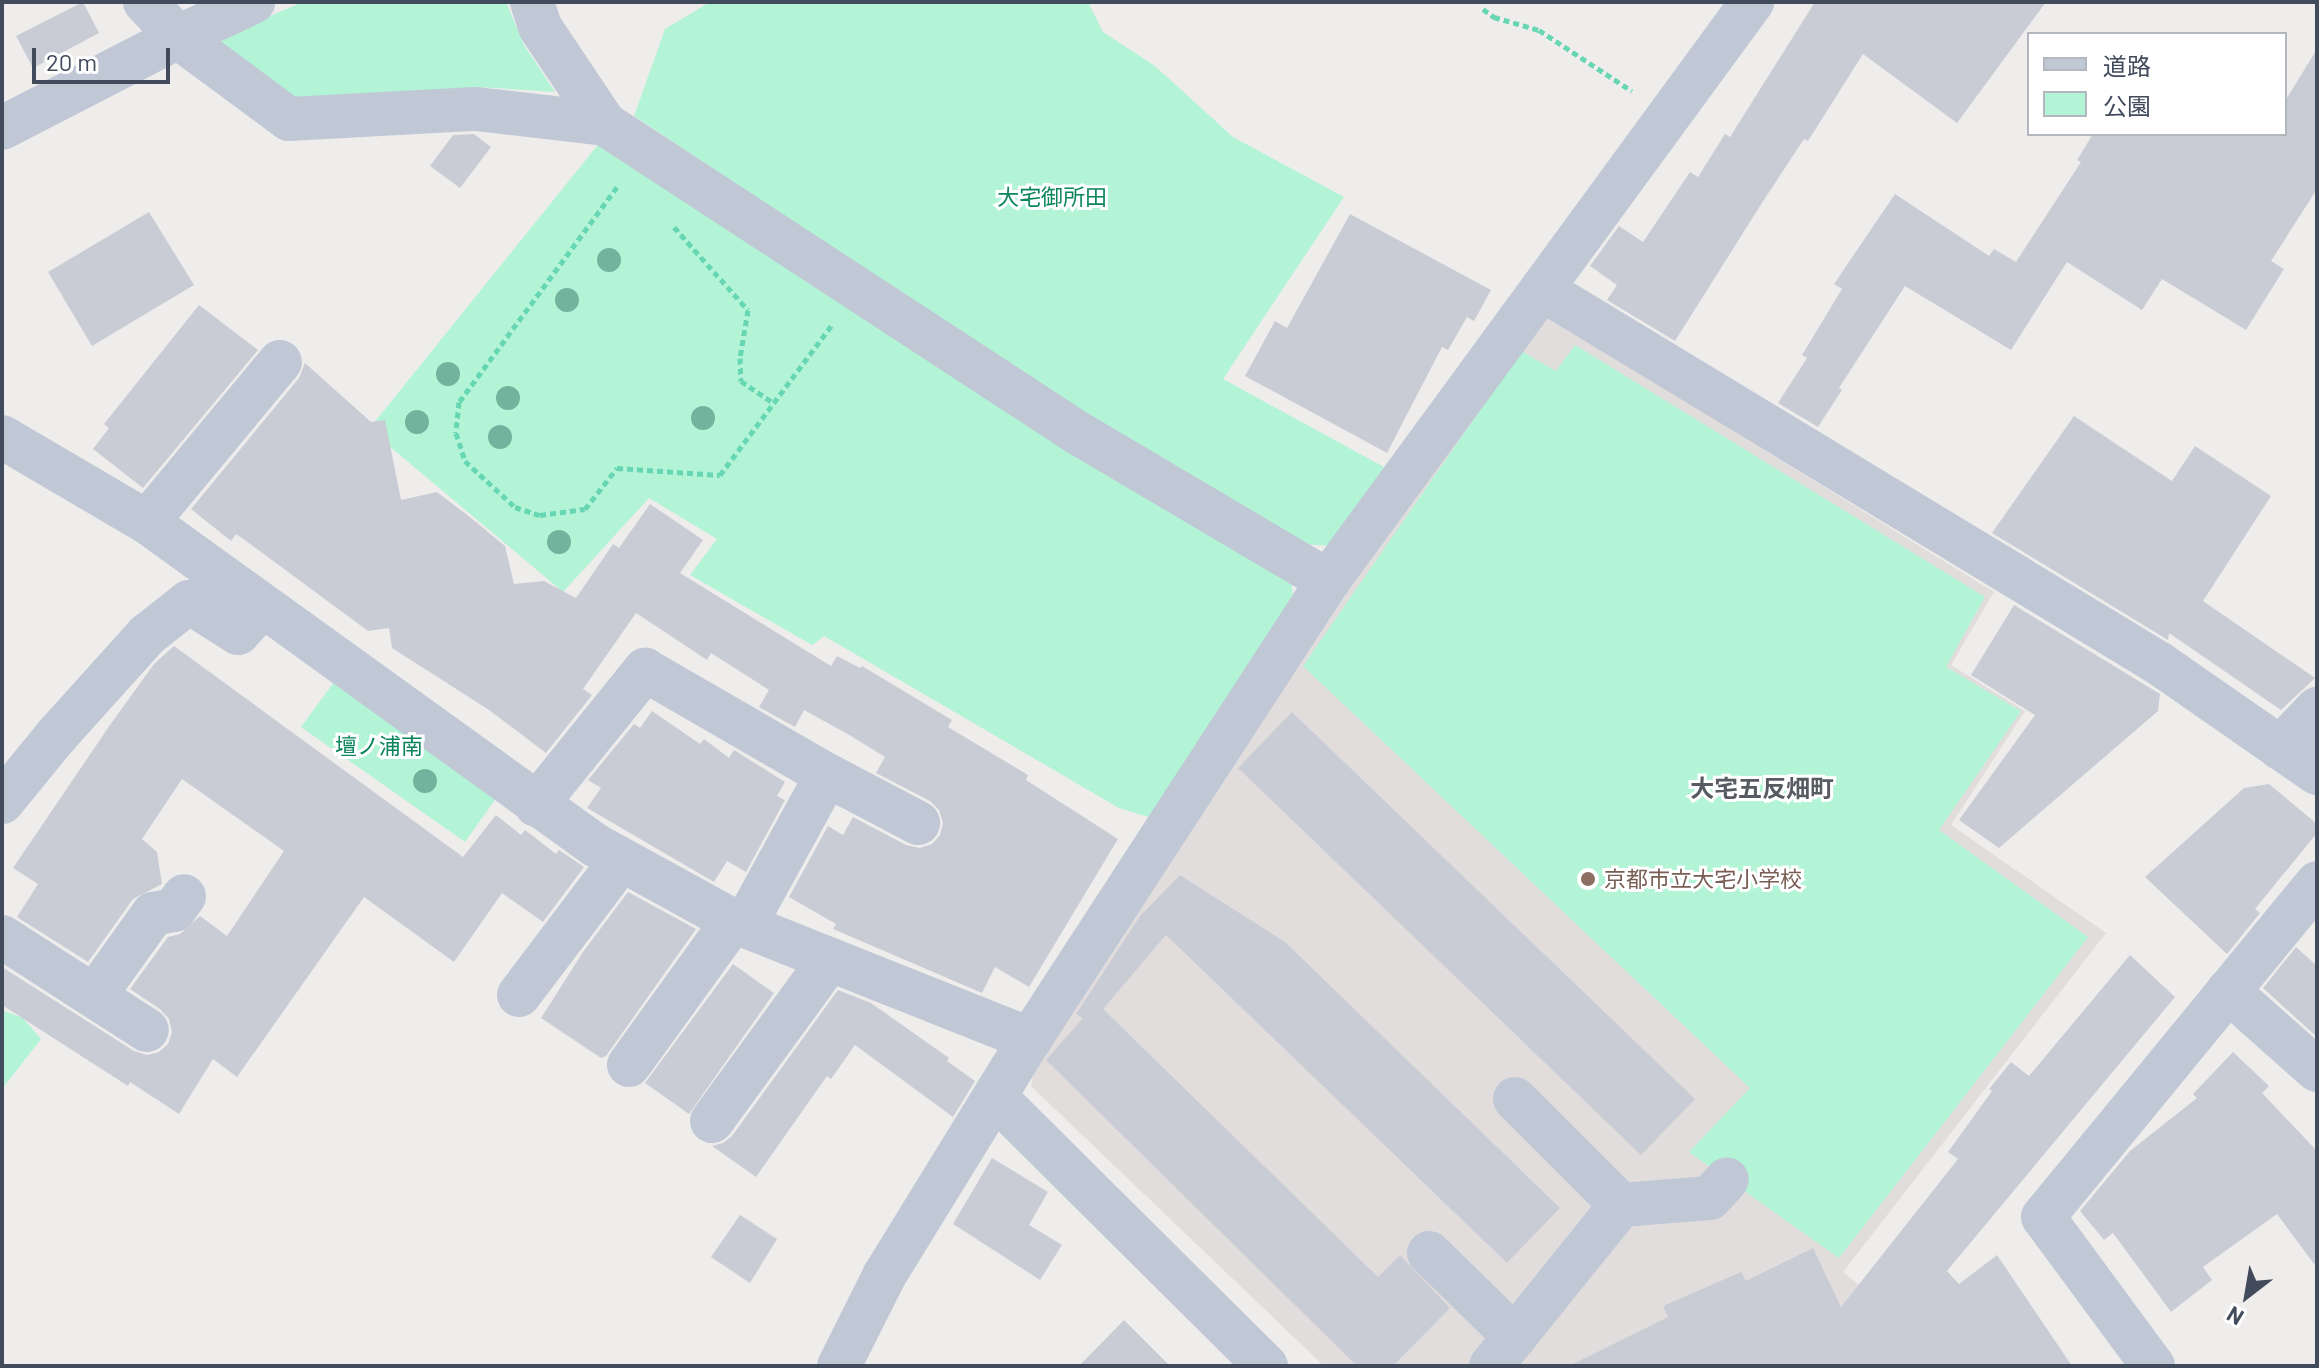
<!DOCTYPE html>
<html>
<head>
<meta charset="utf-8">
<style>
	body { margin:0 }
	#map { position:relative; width:2319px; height:1368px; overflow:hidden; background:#efecec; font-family:Barlow,"Noto Sans JP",sans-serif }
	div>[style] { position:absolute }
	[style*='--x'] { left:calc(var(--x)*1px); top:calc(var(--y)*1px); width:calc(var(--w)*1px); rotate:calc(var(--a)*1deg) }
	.education>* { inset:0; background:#e1dddd }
	.green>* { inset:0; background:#b3f4d7 }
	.building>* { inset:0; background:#caccd5 }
	.path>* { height:5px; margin-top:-2.5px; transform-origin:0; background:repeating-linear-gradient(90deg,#67d6b2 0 6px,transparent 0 10px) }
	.minor>* { height:44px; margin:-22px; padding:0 22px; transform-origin:22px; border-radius:22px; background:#c0c8d6 }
	.trees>* { width:24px; height:24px; margin:-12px; border-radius:50%; background:#72b39d }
	.dots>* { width:22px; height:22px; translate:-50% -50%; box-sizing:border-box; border:4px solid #fff; border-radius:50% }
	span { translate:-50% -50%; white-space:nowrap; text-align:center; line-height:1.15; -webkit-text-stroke:6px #fff; paint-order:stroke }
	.park-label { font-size:22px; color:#0b855d }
	.education-label { font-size:22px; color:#785e54 }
	.left { translate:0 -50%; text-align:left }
	.neighbourhood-label { font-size:24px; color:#585b62; font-weight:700 }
	.frame { position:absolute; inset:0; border:4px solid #424b5c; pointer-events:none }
	.legend { position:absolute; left:2027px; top:32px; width:260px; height:104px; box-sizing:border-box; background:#fff; border:2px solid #b3b7be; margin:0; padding:10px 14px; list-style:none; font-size:24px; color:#424b5c }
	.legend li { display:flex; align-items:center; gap:16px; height:40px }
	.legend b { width:40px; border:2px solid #b3b7be }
	.north { position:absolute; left:2207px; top:1256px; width:80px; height:80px; -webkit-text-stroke:6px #fff; paint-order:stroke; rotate:211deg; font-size:22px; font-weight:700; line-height:32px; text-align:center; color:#424b5c }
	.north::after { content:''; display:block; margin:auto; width:28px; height:36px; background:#424b5c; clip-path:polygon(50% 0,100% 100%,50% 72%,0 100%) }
	.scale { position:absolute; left:32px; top:48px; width:138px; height:36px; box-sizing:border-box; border:4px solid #424b5c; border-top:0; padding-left:10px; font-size:24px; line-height:28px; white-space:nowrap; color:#424b5c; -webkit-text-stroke:6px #fff; paint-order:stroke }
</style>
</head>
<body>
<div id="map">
	<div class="education">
		<i style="clip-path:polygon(1546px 315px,1994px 592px,1951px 665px,2025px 711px,1951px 825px,2106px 933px,1843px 1272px,1957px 1366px,1324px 1366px,1031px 1086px,1037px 1055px,1527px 322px)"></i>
	</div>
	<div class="green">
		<i style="clip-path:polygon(303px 2px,506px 2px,524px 45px,555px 92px,479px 87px,368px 100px,281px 101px,208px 42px)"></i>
		<i style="clip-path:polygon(710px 2px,1088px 2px,1103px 32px,1155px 66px,1233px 137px,1344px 197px,1223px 379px,1384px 467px,1336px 546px,1296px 544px,1150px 459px,634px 116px,665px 29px)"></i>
		<i style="clip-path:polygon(605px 136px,1291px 578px,1293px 598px,1155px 819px,1119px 808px,824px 636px,812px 645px,690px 575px,717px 539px,649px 498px,563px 592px,369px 429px)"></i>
		<i style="clip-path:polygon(1575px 345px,1985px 597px,1946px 667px,2021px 711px,1939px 830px,2088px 937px,1839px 1258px,1689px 1152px,1750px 1088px,1303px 666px,1521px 351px,1556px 371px)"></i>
		<i style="clip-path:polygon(337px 678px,499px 794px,465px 842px,301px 727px)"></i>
		<i style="clip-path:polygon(2px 1010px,23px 1018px,41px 1039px,2px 1089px)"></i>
	</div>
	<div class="building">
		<i style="clip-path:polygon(83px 2px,99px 33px,33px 68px,16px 36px)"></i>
		<i style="clip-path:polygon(1815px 2px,2046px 2px,1957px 123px,1863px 54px,1808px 141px,1804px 139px,1760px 206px,1675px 341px,1607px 300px,1617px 285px,1590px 266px,1619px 226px,1643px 242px,1690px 172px,1698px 177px,1725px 134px,1730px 137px)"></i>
		<i style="clip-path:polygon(2317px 49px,2317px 189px,2271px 261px,2284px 269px,2246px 330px,2162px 279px,2142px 310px,2067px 262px,2011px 350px,1905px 286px,1839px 388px,1842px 390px,1818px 427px,1778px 403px,1807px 358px,1802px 355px,1842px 289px,1834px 284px,1895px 194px,1989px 256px,1994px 249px,2016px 262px,2081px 162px,2077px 160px,2093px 134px,2285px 134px,2285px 101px)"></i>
		<i style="clip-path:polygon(474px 134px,491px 147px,460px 188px,430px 166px,453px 135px)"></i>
		<i style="clip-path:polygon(149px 212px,194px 285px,92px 346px,48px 272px)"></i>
		<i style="clip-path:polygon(1350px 214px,1491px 290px,1474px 321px,1467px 317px,1448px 350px,1442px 347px,1387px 453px,1245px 376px,1275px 321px,1287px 328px)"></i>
		<i style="clip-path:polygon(199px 305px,258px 350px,143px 488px,93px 449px,109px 428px,104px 424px)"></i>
		<i style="clip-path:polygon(305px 363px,371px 422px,385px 420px,401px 500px,437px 492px,471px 518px,505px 546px,514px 584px,544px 581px,576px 598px,613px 544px,619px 548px,650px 504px,703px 540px,680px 573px,831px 666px,837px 656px,860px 668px,862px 666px,952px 720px,948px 727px,1028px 775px,1026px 780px,1118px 839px,1029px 987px,995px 967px,982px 993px,833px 929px,836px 924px,789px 897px,828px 826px,843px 835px,853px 817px,906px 845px,920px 848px,932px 844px,940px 835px,943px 823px,939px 810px,930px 801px,876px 773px,885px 757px,851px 736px,804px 710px,795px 727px,759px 707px,769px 690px,711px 653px,707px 660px,636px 613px,583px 689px,592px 695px,546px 753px,489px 710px,392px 648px,389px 628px,368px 631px,253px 546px,236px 534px,231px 541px,191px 509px,299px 378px)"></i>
		<i style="clip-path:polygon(2074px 416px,2172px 481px,2195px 446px,2271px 496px,2203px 601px,2315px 678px,2281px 710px,2169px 633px,2168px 640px,1992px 533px)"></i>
		<i style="clip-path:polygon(2014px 605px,2160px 694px,2158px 711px,1999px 848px,1959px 820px,2035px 715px,1971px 675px)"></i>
		<i style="clip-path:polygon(174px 646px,463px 857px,496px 815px,521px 835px,525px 830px,556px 854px,559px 850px,584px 867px,543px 922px,502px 893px,454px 962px,364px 897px,237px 1077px,213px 1059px,179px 1114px,130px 1082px,128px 1086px,2px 1005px,2px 967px,134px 1051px,147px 1055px,159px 1052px,168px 1044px,172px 1032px,169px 1019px,160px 1009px,130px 989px,168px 937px,180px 934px,200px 916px,227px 936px,284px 851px,182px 779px,142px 839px,157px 852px,162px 884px,133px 899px,88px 962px,17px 917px,38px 884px,13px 868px,110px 725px,154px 664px)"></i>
		<i style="clip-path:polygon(652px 711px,700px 744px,704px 739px,729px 758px,734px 750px,785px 782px,777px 796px,785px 800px,746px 872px,727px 861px,714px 882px,587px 808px,601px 788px,588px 780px,634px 724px,640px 728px)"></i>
		<i style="clip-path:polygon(1292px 712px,1695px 1099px,1641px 1155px,1238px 768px)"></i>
		<i style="clip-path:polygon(2269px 784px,2317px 824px,2317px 833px,2255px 909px,2260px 913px,2227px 954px,2145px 877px,2244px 788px)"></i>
		<i style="clip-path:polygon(1180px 875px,1285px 942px,1560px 1208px,1507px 1263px,1166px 935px,1103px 1009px,1378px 1277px,1400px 1255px,1450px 1308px,1393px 1366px,1357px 1366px,1046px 1060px,1083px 1018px,1076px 1014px,1140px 916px)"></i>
		<i style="clip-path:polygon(628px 892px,696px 929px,606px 1056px,601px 1058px,541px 1018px,583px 952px)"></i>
		<i style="clip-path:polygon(2296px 947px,2317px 966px,2317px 1037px,2263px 988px)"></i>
		<i style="clip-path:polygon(2130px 955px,2175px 997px,1947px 1271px,1959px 1284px,1997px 1255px,2072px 1366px,1569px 1366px,1668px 1317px,1663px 1306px,1741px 1272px,1746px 1281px,1813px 1248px,1841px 1307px,1958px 1159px,1948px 1152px,1992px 1091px,1989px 1089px,2011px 1062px,2029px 1076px)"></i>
		<i style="clip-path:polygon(733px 964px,774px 993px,689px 1114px,645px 1083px)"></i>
		<i style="clip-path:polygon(838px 990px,871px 1003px,949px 1058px,947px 1061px,975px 1081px,953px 1117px,855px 1045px,831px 1079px,827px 1076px,756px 1177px,712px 1146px,723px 1143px,732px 1136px)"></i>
		<i style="clip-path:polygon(2233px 1052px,2269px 1086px,2262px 1093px,2317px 1151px,2317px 1268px,2277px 1214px,2203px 1267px,2212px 1280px,2171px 1312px,2113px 1233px,2104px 1240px,2080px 1211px,2130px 1151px,2197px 1098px,2193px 1094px)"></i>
		<i style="clip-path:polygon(992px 1158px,1048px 1192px,1029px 1225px,1062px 1245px,1040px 1280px,953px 1224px)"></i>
		<i style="clip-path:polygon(740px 1215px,777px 1239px,750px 1283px,711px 1257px)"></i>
		<i style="clip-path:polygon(1124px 1320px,1170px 1366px,1079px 1366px)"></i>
	</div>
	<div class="path">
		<i style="--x:1483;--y:9;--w:14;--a:36"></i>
		<i style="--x:1494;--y:17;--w:47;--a:16.1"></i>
		<i style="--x:1539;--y:30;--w:111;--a:33.3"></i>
		<i style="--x:617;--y:187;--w:267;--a:126.3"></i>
		<i style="--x:459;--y:402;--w:31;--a:96"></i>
		<i style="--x:456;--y:433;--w:29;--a:72"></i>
		<i style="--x:465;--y:461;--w:68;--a:42.6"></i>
		<i style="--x:515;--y:507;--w:26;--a:18"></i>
		<i style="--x:540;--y:515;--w:45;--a:-7.6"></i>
		<i style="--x:585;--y:509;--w:52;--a:-52"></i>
		<i style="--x:617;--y:468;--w:103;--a:3.9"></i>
		<i style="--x:720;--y:475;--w:187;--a:-53.3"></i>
		<i style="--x:674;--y:227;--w:111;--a:48.3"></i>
		<i style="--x:748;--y:310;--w:49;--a:99.5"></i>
		<i style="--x:740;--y:358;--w:23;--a:88"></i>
		<i style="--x:741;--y:381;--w:40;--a:34"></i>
	</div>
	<div class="minor">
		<i style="--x:145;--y:2;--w:48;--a:46.7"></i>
		<i style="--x:178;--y:37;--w:138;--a:36.5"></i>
		<i style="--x:289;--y:119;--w:187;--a:-3.1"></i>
		<i style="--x:476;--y:109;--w:130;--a:6.6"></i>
		<i style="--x:605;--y:124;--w:565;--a:33.16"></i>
		<i style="--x:1078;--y:433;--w:291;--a:30.6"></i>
		<i style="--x:532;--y:2;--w:26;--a:72"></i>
		<i style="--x:540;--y:27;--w:117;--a:56.2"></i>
		<i style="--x:2;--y:128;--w:198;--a:-27.3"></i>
		<i style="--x:178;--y:37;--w:83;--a:-25"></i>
		<i style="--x:1543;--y:290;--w:722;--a:31.22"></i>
		<i style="--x:2160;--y:664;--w:191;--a:34.8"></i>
		<i style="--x:2;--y:437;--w:168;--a:30.4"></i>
		<i style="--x:147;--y:522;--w:552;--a:35.79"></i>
		<i style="--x:595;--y:845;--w:158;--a:28.8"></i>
		<i style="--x:733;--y:921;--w:320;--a:21.7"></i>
		<i style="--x:147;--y:522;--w:208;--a:-50.3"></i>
		<i style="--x:2280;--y:748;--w:54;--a:-46.5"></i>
		<i style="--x:827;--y:775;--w:103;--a:27.8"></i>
		<i style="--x:2;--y:802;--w:85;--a:-50.7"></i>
		<i style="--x:56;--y:736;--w:136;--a:-48"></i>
		<i style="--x:147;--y:635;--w:53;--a:-38.2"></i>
		<i style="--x:189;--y:602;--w:58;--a:32.3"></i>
		<i style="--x:238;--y:633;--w:36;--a:-48"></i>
		<i style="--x:536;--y:805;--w:174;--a:-51.1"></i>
		<i style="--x:645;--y:670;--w:210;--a:30"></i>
		<i style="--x:827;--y:775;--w:171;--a:118.7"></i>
		<i style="--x:2;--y:937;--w:172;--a:32.7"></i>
		<i style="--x:2228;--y:991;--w:119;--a:41.6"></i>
		<i style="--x:95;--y:995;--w:100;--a:-54.4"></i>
		<i style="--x:153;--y:914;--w:21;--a:-11"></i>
		<i style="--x:174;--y:910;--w:17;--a:-54"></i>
		<i style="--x:519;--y:995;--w:169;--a:-52.9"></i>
		<i style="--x:629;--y:1065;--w:178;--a:-54.2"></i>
		<i style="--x:995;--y:1097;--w:382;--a:44.8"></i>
		<i style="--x:712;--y:1121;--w:200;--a:-53.9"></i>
		<i style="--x:1621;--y:1205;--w:89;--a:-4.5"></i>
		<i style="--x:1710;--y:1198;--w:25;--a:-48"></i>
		<i style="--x:1429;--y:1253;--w:120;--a:44.3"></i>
		<i style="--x:839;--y:1366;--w:101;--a:-63.4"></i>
		<i style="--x:884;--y:1276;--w:278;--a:-58.4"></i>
		<i style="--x:1030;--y:1039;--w:546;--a:-56.95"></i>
		<i style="--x:1328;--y:581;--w:718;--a:-53.78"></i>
		<i style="--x:1491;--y:1366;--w:207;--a:-51.1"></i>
		<i style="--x:1621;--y:1205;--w:150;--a:-135"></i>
		<i style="--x:2153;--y:1366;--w:185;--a:-126.4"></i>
		<i style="--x:2043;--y:1217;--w:432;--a:-50.6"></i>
	</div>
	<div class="trees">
		<i style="left:609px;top:260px"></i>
		<i style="left:567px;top:300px"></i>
		<i style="left:448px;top:374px"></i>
		<i style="left:508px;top:398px"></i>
		<i style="left:703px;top:418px"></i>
		<i style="left:417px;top:422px"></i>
		<i style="left:500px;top:437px"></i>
		<i style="left:559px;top:542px"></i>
		<i style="left:425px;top:781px"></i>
	</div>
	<div class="dots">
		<i style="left:1588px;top:879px;background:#8d6e63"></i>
	</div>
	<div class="park-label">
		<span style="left:1052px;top:197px">大宅御所田</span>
		<span style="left:379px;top:746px">壇ノ浦南</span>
	</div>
	<div class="education-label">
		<span class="left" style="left:1604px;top:879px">京都市立大宅小学校</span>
	</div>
	<div class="neighbourhood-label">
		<span style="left:1762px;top:788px">大宅五反畑町</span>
	</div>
	<div class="frame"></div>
	<ul class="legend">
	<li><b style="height:10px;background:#c0c8d6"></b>道路</li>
	<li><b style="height:22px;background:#b3f4d7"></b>公園</li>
	</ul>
	<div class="north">N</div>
	<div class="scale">20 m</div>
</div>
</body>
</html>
